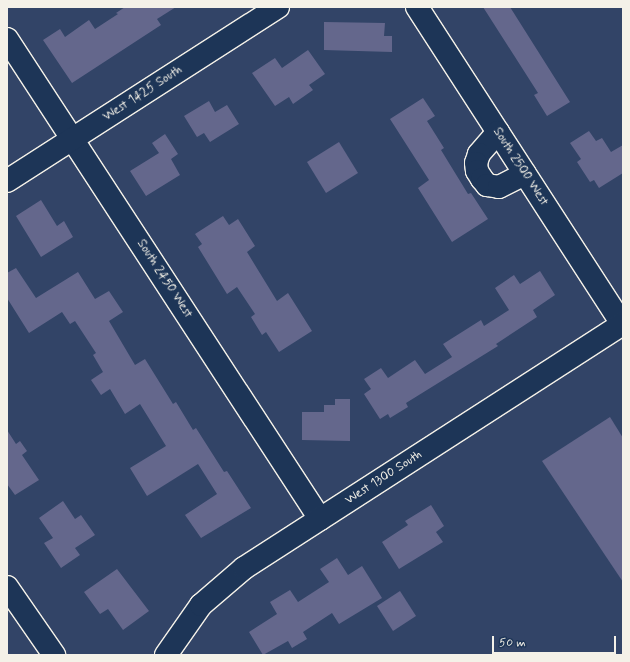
<!DOCTYPE html>
<html>
<head>
<meta charset="utf-8">
<style>
	body { margin:0 }
	#map { position:relative; width:630px; height:662px; overflow:hidden; background:#324467; font-family:Mynerve,sans-serif }
	div>[style] { position:absolute }
	[style*='--x'] { left:calc(var(--x)*1px); top:calc(var(--y)*1px); width:calc(var(--w)*1px); rotate:calc(var(--a)*1deg) }
	.building>* { inset:0; background:#64678c }
	.roads { filter:drop-shadow(1px 0 #f4f1e8) drop-shadow(-1px 0 #f4f1e8) drop-shadow(0 1px #f4f1e8) drop-shadow(0 -1px #f4f1e8) }
	.minor>* { height:22px; margin:-11px; padding:0 11px; transform-origin:11px; border-radius:11px; background:#1d3557 }
	span { translate:-50% -50%; white-space:nowrap; text-align:center; line-height:1.15; -webkit-text-stroke:3px #1d3557; paint-order:stroke }
	.street-label { font-size:13px; color:#f4f1e8 }
	.frame { position:absolute; inset:0; border:8px solid #f4f1e8; pointer-events:none }
	.scale { position:absolute; left:492px; top:636px; width:124px; height:18px; box-sizing:border-box; border:2px solid #f4f1e8; border-top:0; padding-left:5px; font-size:12px; line-height:14px; white-space:nowrap; color:#f4f1e8; -webkit-text-stroke:3px #1d3557; paint-order:stroke }
</style>
</head>
<body>
<div id="map">
	<div class="building">
		<i style="clip-path:polygon(125px 7px,176px 7px,157px 19px,161px 25px,72px 83px,43px 40px,60px 29px,65px 37px,89px 20px,95px 29px,118px 14px,116px 13px)"></i>
		<i style="clip-path:polygon(483px 7px,510px 7px,570px 102px,547px 116px,534px 95px,538px 93px)"></i>
		<i style="clip-path:polygon(324px 22px,385px 23px,384px 36px,392px 36px,392px 52px,324px 50px)"></i>
		<i style="clip-path:polygon(308px 50px,325px 74px,309px 85px,313px 90px,293px 104px,289px 97px,275px 106px,252px 73px,275px 58px,282px 68px)"></i>
		<i style="clip-path:polygon(423px 98px,435px 116px,427px 121px,444px 148px,441px 150px,468px 194px,471px 193px,488px 219px,452px 242px,418px 188px,429px 180px,390px 119px)"></i>
		<i style="clip-path:polygon(209px 101px,215px 112px,227px 105px,239px 124px,210px 142px,204px 133px,197px 137px,184px 116px)"></i>
		<i style="clip-path:polygon(589px 131px,596px 141px,602px 138px,611px 152px,623px 145px,623px 173px,599px 188px,594px 180px,590px 182px,577px 162px,581px 159px,570px 143px)"></i>
		<i style="clip-path:polygon(165px 134px,178px 154px,171px 159px,180px 175px,146px 196px,130px 171px,159px 153px,152px 143px)"></i>
		<i style="clip-path:polygon(339px 142px,358px 173px,326px 193px,307px 162px)"></i>
		<i style="clip-path:polygon(41px 200px,57px 226px,64px 221px,73px 237px,41px 257px,16px 216px)"></i>
		<i style="clip-path:polygon(223px 216px,229px 225px,238px 219px,255px 246px,247px 252px,277px 301px,288px 293px,312px 331px,279px 352px,266px 332px,262px 335px,251px 317px,255px 314px,237px 287px,227px 294px,198px 247px,202px 244px,195px 234px)"></i>
		<i style="clip-path:polygon(16px 268px,36px 298px,78px 272px,95px 299px,109px 291px,123px 312px,109px 321px,135px 365px,145px 359px,173px 404px,176px 402px,193px 430px,196px 428px,224px 472px,227px 471px,251px 508px,201px 538px,185px 515px,217px 494px,198px 464px,147px 496px,130px 468px,166px 446px,140px 404px,125px 414px,110px 389px,101px 395px,91px 380px,103px 372px,93px 355px,96px 353px,75px 321px,70px 324px,62px 312px,29px 333px,7px 298px,7px 273px)"></i>
		<i style="clip-path:polygon(540px 271px,555px 295px,533px 310px,537px 317px,496px 344px,498px 346px,406px 403px,408px 407px,390px 418px,388px 414px,380px 419px,364px 394px,371px 389px,364px 379px,381px 368px,388px 378px,415px 360px,425px 374px,452px 357px,443px 344px,481px 320px,484px 326px,509px 310px,495px 288px,514px 275px,520px 284px)"></i>
		<i style="clip-path:polygon(335px 399px,350px 399px,350px 441px,302px 440px,302px 412px,324px 412px,324px 405px,335px 405px)"></i>
		<i style="clip-path:polygon(610px 417px,623px 438px,623px 582px,542px 461px)"></i>
		<i style="clip-path:polygon(7px 430px,16px 444px,20px 441px,27px 451px,22px 455px,39px 480px,15px 495px,7px 484px)"></i>
		<i style="clip-path:polygon(63px 501px,75px 519px,81px 515px,95px 535px,75px 548px,80px 555px,61px 568px,44px 543px,53px 538px,39px 518px)"></i>
		<i style="clip-path:polygon(431px 505px,444px 526px,436px 532px,443px 542px,399px 569px,382px 542px,408px 525px,405px 521px)"></i>
		<i style="clip-path:polygon(337px 558px,348px 575px,362px 566px,382px 598px,339px 624px,332px 613px,303px 632px,307px 639px,292px 648px,288px 641px,263px 655px,249px 632px,277px 614px,270px 602px,290px 590px,298px 602px,329px 582px,320px 569px)"></i>
		<i style="clip-path:polygon(117px 569px,149px 611px,123px 630px,108px 609px,100px 614px,84px 592px)"></i>
		<i style="clip-path:polygon(400px 591px,416px 616px,393px 631px,377px 606px)"></i>
	</div>
	<div class="roads">
		<div class="minor">
			<i style="--x:417;--y:7;--w:380;--a:57.1"></i>
			<i style="--x:7;--y:39;--w:573;--a:56.89"></i>
			<i style="--x:498;--y:132;--w:29;--a:131"></i>
			<i style="--x:479;--y:154;--w:9;--a:108"></i>
			<i style="--x:476;--y:163;--w:8;--a:83"></i>
			<i style="--x:477;--y:171;--w:9;--a:58"></i>
			<i style="--x:482;--y:179;--w:8;--a:50"></i>
			<i style="--x:487;--y:185;--w:12;--a:9"></i>
			<i style="--x:499;--y:187;--w:29;--a:-27"></i>
			<i style="--x:7;--y:181;--w:322;--a:-32.7"></i>
			<i style="--x:7;--y:587;--w:83;--a:55.3"></i>
			<i style="--x:166;--y:655;--w:61;--a:-55"></i>
			<i style="--x:201;--y:605;--w:57;--a:-40.7"></i>
			<i style="--x:244;--y:568;--w:450;--a:-32.8"></i>
		</div>
	</div>
	<div class="street-label">
		<span style="left:143px;top:94px;rotate:-33deg">West 1425 South</span>
		<span style="left:520px;top:167px;rotate:57deg">South 2500 West</span>
		<span style="left:164px;top:279px;rotate:57deg">South 2450 West</span>
		<span style="left:384px;top:478px;rotate:-33deg">West 1300 South</span>
	</div>
	<div class="frame"></div>
	<div class="scale">50 m</div>
</div>
</body>
</html>
